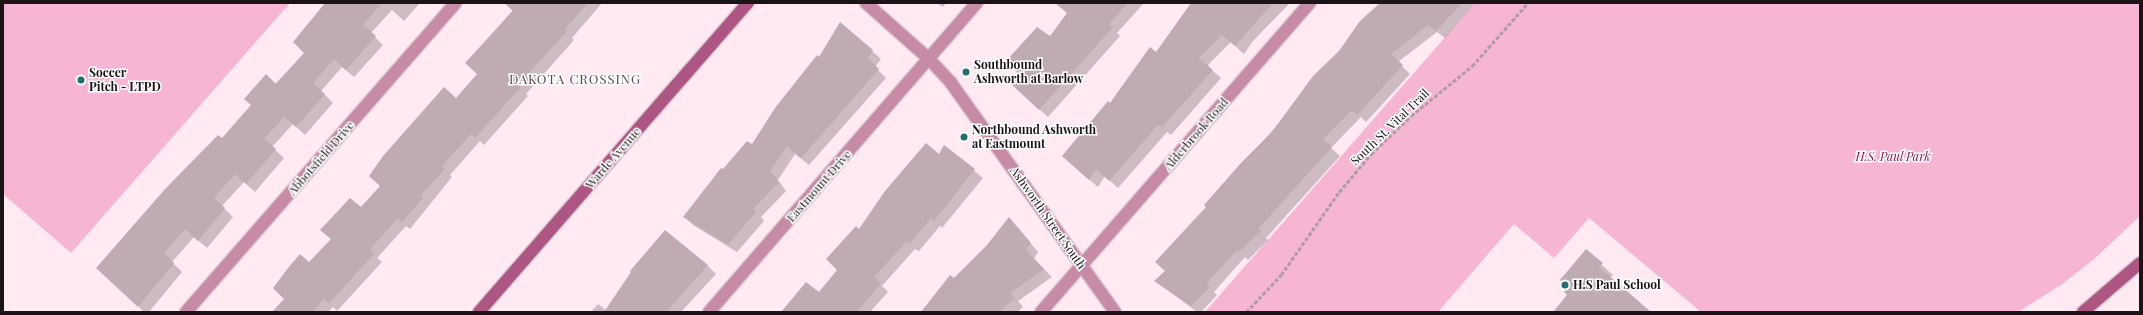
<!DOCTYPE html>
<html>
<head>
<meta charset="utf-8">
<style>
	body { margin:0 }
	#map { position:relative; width:2143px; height:315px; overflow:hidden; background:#ffeaf3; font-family:"Playfair Display",serif }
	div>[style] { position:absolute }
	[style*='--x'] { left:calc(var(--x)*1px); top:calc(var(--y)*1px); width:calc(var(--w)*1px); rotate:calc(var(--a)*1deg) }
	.green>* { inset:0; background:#f7b5d4 }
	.shadow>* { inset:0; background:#0003 }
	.building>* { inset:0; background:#beabb4 }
	.path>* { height:2.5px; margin-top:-1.25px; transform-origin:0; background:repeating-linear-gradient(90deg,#ad9da4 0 4px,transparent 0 6px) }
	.roads { filter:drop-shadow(1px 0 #dbc8d0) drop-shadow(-1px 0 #dbc8d0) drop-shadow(0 1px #dbc8d0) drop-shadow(0 -1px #dbc8d0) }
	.street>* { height:12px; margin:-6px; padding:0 6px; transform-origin:6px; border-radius:6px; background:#c78aa7 }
	.secondary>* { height:12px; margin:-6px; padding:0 6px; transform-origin:6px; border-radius:6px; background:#ad5683 }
	.dots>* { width:11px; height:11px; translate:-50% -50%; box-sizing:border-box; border:2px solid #fefefe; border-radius:50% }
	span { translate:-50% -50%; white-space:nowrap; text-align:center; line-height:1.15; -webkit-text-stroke:3px #fefefe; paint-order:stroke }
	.poi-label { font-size:12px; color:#1b1417; font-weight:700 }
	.left { translate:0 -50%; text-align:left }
	.street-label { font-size:12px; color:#1b1417 }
	.park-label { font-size:12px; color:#821758; font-style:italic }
	.neighbourhood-label { font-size:13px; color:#594850; letter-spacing:1px }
	.frame { position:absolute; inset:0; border:4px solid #1b1417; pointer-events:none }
</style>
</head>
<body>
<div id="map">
	<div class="green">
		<i style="clip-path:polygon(3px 3px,290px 3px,71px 253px,3px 194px)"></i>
		<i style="clip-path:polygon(1475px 3px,2140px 3px,2140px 216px,2092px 261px,2061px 285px,2018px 312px,1701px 312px,1589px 218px,1554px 258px,1514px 224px,1438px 312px,1205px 312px)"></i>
	</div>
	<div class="shadow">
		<i style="clip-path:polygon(327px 3px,420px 3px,404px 21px,392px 10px,371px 33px,383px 45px,354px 77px,342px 67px,321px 91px,333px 103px,305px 135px,293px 124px,272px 147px,284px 158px,255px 192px,244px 182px,222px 206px,233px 217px,207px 248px,194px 237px,172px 262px,182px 272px,149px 312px,144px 312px,106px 276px,222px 139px,305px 53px)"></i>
		<i style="clip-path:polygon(519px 3px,602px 3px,572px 38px,574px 40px,526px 94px,528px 96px,484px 145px,480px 141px,450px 175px,452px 177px,410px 229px,406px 226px,377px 258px,382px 262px,337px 311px,333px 307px,328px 312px,274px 312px,285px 299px,309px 263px,361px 209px,478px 74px,466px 63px)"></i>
		<i style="clip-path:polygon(937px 3px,946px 3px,943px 7px)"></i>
		<i style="clip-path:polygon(1059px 3px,1144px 3px,1117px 33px,1120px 36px,1048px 117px,1018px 90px,1019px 74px,1006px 62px,1051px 38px,1068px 14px)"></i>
		<i style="clip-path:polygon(1193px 3px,1290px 3px,1253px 41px,1244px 54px,1231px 42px,1207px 66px,1221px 78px,1171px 135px,1167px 132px,1118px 188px,1105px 176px,1098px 187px,1071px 164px,1110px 104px,1156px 53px)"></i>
		<i style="clip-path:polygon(1381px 3px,1475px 3px,1445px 38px,1437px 32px,1398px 62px,1410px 74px,1366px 122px,1361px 117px,1331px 148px,1340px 156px,1266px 238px,1268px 240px,1248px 260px,1245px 257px,1214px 292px,1217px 295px,1201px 312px,1197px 312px,1155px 281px,1166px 271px,1207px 207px)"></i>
		<i style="clip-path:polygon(841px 23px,881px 59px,875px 67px,886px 78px,809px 165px,795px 154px,778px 180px,786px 191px,761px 217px,764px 221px,737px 252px,693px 225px,685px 217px,723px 171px,752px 145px,819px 58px)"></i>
		<i style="clip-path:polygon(945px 146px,983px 178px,942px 228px,940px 226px,919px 251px,915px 249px,882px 286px,888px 292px,870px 312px,784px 312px,819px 293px,838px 270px,860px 230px,939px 155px)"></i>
		<i style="clip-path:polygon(1010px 219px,1038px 252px,1034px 259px,1052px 277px,1018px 301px,1023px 307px,1017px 312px,921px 312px,950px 277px,954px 280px,988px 245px)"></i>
		<i style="clip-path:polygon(1586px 251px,1613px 275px,1610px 278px,1650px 312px,1554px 312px,1569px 295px,1569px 288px)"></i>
		<i style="clip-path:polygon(707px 265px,716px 274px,681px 312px,591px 312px,598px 304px,606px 310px)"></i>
	</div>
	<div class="building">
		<i style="clip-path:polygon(325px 3px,382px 3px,363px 25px,376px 36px,346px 70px,334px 59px,313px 83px,325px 94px,296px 127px,284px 117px,264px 139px,276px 149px,246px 184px,235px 174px,214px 198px,225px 208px,198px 241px,185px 229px,164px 253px,174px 263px,138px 307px,96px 268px,166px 188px,218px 135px,222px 138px,251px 105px,244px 99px,266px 74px,276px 84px,304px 53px,293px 42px)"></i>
		<i style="clip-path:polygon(504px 3px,588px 3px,565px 29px,567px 31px,518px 85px,521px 87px,475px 138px,471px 134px,442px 166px,445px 169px,420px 196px,423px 198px,402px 222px,398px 218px,370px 249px,374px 254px,329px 303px,324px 299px,313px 312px,272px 312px,284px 299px,273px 288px,288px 268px,300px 254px,309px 262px,331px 239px,320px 230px,350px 198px,361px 207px,380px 186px,369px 176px,383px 156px,444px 87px,456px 98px,477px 74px,465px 63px,513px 11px)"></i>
		<i style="clip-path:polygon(1055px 3px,1128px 3px,1109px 24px,1113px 27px,1039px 110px,1009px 82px,1018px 72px,1005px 62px,1037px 27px,1050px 36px,1067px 13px)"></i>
		<i style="clip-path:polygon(1191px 3px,1273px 3px,1235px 46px,1222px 35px,1199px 58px,1213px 70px,1162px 127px,1158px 125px,1109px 181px,1096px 169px,1089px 180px,1062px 156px,1108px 101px,1110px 103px,1150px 47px,1156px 52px)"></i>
		<i style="clip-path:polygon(1380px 3px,1462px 3px,1436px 31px,1428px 25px,1391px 54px,1403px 65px,1357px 115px,1352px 110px,1323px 139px,1332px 147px,1258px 229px,1261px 231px,1239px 252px,1237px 250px,1207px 283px,1210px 287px,1191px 306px,1154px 281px,1165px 271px,1155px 262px,1206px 207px,1204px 205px,1241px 163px,1272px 132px,1313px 76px,1339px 51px,1360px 21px)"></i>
		<i style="clip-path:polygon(840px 22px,873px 50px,868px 58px,879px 69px,801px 158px,787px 146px,770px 171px,779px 182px,753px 209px,756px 212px,728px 245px,683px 217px,721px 168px,723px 169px,747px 141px,752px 144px,775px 108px,817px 55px,819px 57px)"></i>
		<i style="clip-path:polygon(926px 143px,939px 154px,944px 145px,975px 169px,934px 221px,931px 218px,910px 243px,907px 241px,874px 277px,881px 283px,857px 312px,781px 312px,806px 282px,819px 292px,837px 270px,826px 259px,856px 226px,859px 229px,885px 191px)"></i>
		<i style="clip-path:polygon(1009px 217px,1031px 243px,1026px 250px,1044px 269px,1010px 293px,1015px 298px,998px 312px,921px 312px,950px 275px,954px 278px,987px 245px)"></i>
		<i style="clip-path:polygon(665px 230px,708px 265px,666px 312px,604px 312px,631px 272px,630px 271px)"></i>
		<i style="clip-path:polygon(1586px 249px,1603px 263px,1599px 267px,1651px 312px,1553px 312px,1567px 295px,1564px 292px,1568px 287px,1560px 280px)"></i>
	</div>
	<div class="path">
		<i style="--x:1246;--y:312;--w:51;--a:-46.6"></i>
		<i style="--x:1281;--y:275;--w:101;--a:-55.1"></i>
		<i style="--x:1339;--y:192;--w:50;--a:-49.9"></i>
		<i style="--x:1371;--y:154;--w:55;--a:-43.5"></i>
		<i style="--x:1411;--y:116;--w:79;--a:-39.3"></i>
		<i style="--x:1472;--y:66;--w:84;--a:-48.4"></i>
	</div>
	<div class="roads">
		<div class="street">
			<i style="--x:866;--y:3;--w:84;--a:41.6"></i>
			<i style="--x:929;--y:59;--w:33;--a:47"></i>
			<i style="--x:951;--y:83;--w:282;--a:54.4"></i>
			<i style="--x:186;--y:312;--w:410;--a:-48.9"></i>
			<i style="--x:709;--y:312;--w:409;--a:-49.1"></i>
			<i style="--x:1041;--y:312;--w:410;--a:-49"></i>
		</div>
		<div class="secondary">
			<i style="--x:479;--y:312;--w:410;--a:-49"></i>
			<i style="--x:2083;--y:312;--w:75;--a:-40.7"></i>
		</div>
	</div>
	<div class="dots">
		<i style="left:966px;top:72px;background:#236e71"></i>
		<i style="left:81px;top:80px;background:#236e71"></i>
		<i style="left:964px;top:137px;background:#236e71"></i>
		<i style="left:1565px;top:285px;background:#236e71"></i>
	</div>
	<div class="poi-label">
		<span class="left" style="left:974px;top:72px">Southbound<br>Ashworth at Barlow</span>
		<span class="left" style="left:89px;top:80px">Soccer<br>Pitch - LTPD</span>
		<span class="left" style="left:972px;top:137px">Northbound Ashworth<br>at Eastmount</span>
		<span class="left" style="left:1573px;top:285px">H.S Paul School</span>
	</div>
	<div class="street-label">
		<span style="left:1390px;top:127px;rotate:-44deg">South St. Vital Trail</span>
		<span style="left:1196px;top:134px;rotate:-49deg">Alderbrook Road</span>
		<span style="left:321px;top:158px;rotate:-49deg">Abbotsfield Drive</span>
		<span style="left:613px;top:158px;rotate:-49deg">Warde Avenue</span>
		<span style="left:819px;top:186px;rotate:-49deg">Eastmount Drive</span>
		<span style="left:1048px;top:218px;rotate:55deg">Ashworth Street South</span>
	</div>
	<div class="park-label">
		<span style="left:1893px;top:157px">H.S. Paul Park</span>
	</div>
	<div class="neighbourhood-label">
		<span style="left:575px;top:79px">DAKOTA CROSSING</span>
	</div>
	<div class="frame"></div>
</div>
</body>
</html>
